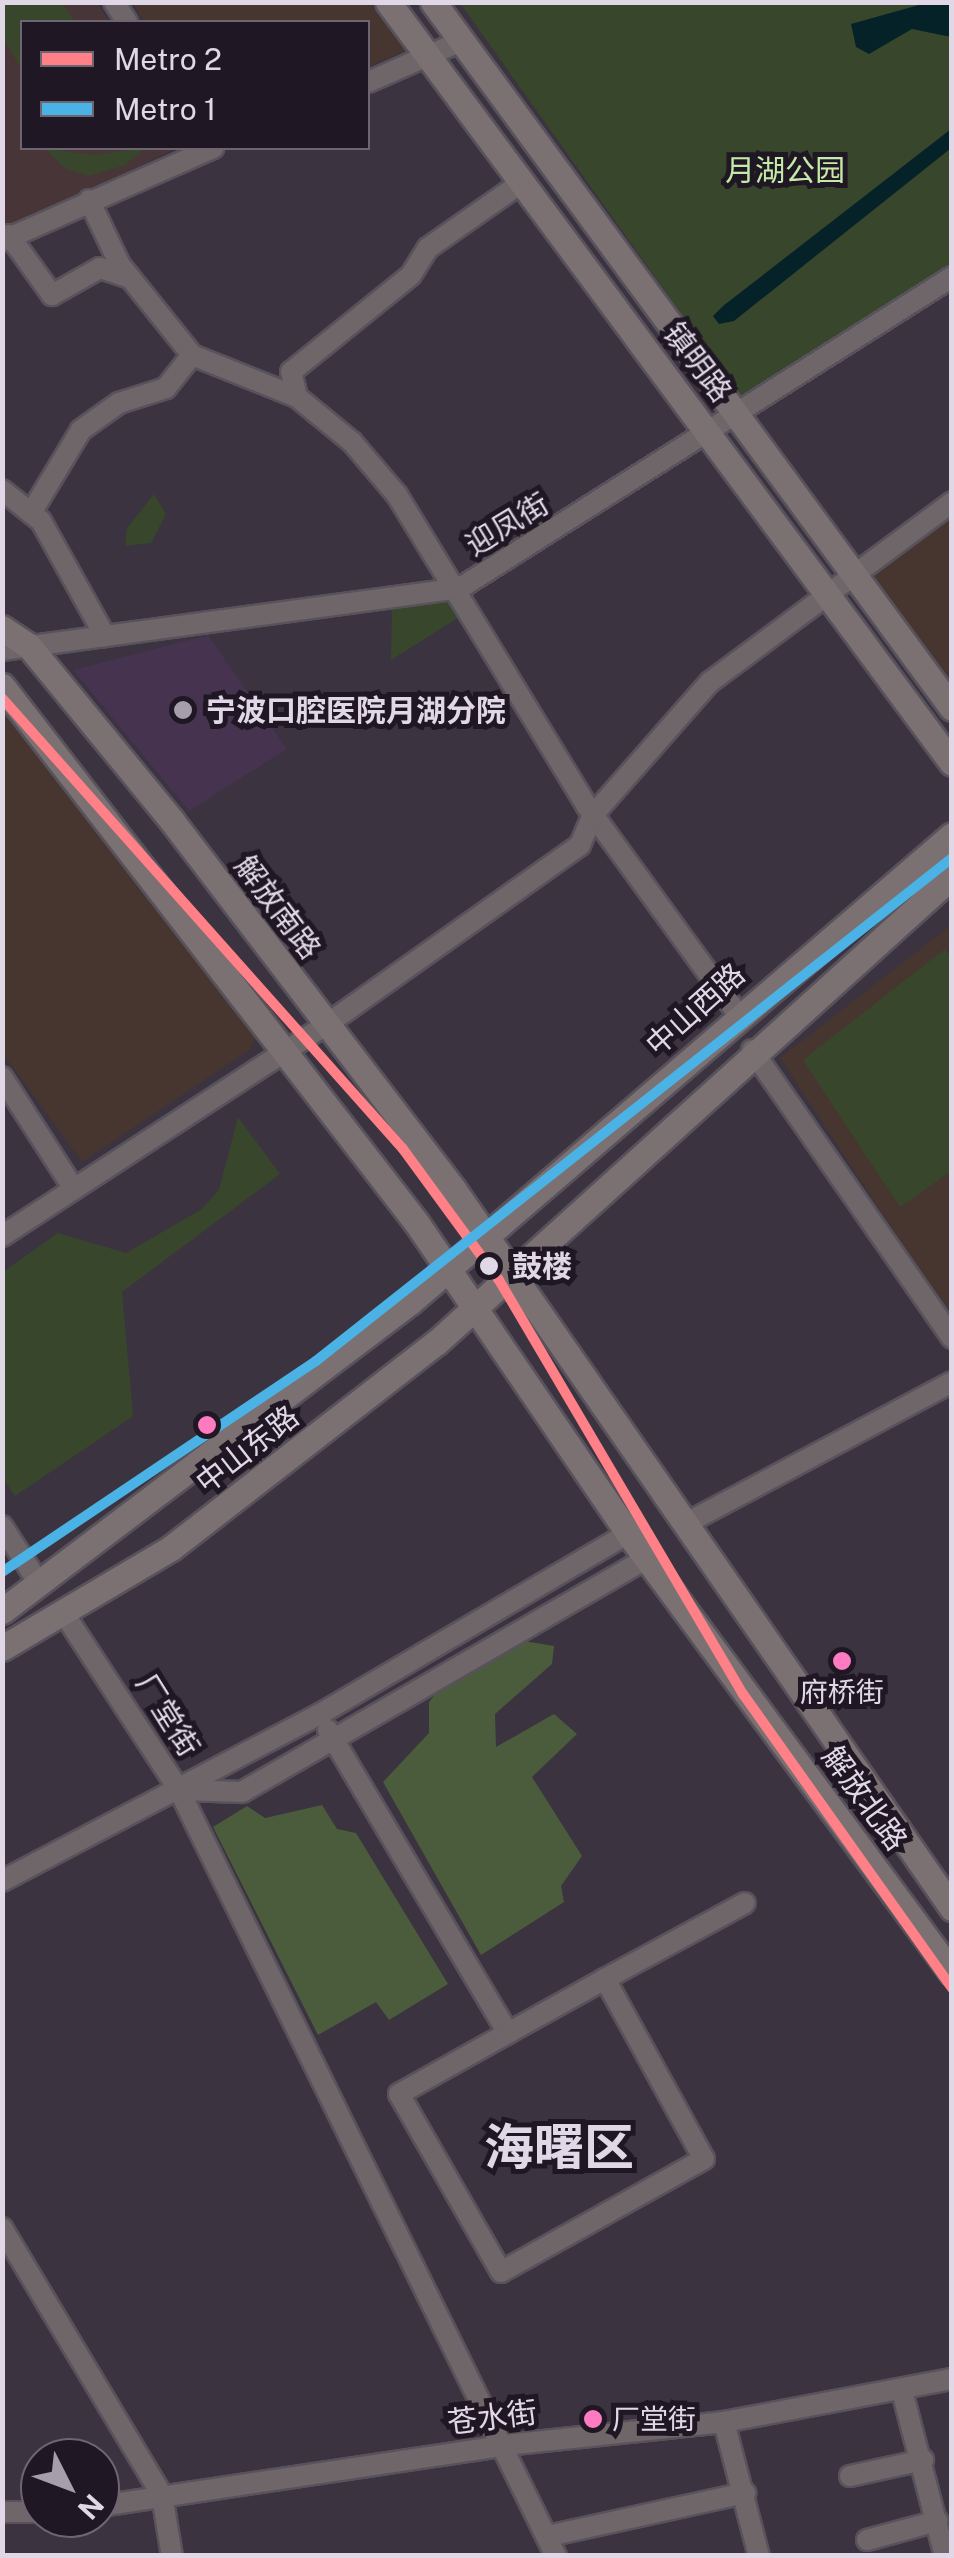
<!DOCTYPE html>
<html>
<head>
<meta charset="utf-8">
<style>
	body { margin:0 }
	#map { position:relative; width:954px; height:2558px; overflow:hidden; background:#3b333f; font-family:"Public Sans","Noto Sans SC",sans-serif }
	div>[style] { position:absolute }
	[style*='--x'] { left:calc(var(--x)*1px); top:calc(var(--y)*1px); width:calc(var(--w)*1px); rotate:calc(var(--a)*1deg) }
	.commercial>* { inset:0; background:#473630 }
	.built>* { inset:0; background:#45334f }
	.education>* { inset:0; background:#483537 }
	.green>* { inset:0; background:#38472c }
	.forest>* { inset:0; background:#4b5c3c }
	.water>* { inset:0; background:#062229 }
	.roads { filter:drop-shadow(2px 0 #58525c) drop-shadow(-2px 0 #58525c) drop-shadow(0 2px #58525c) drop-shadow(0 -2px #58525c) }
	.minor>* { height:20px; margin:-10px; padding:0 10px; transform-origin:10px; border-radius:10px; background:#6e6668 }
	.major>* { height:25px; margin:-12.5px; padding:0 12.5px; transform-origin:12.5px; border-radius:12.5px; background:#7c7172 }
	.metro-1>* { height:10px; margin:-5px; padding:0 5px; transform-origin:5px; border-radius:5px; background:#ff8087 }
	.metro-2>* { height:10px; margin:-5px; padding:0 5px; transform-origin:5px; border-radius:5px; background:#4ab2e4 }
	.dots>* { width:28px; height:28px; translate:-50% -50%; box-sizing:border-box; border:5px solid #1f1824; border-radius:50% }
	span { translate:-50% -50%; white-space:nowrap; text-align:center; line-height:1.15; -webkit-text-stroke:10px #1f1824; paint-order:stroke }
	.bus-label { font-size:28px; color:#e1d8e7 }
	.left { translate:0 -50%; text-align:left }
	.park-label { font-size:30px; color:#c5eaa8 }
	.street-label { font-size:30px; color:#e1d8e7 }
	.poi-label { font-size:30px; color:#e1d8e7; font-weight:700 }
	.stop-label { font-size:30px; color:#e1d8e7; font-weight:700 }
	.town-label { font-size:50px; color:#e1d8e7; font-weight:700 }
	.frame { position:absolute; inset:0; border:5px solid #e1d8e7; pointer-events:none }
	.legend { position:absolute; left:20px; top:20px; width:350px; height:130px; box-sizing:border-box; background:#1f1824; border:2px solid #6d6572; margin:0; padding:12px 18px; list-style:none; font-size:30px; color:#e1d8e7 }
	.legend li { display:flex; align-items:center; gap:20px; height:50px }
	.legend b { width:50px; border:2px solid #6d6572 }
	.north { position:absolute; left:20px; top:2438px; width:100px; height:100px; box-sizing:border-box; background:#1f1824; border:2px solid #6d6572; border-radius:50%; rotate:132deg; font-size:28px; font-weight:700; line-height:40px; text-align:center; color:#e1d8e7 }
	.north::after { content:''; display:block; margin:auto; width:35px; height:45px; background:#a79eac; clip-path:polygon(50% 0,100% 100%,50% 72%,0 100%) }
</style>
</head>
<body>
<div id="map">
	<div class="commercial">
		<i style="clip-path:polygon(132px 3px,370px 3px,405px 51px,368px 67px,368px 22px,145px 22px)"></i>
		<i style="clip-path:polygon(951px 507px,951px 692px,864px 570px)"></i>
		<i style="clip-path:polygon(2px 708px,256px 1035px,251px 1049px,82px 1162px,3px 1054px)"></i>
		<i style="clip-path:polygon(951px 925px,951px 1318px,780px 1058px)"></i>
	</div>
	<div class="built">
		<i style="clip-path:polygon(208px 635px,287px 749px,189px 811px,73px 670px)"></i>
	</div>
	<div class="education">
		<i style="clip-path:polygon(3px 3px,97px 3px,110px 22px,22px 22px,22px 148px,177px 148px,3px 232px)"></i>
	</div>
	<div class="green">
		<i style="clip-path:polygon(4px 2px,62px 3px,76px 22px,22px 22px,22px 69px,3px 39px)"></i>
		<i style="clip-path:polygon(460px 3px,951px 3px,951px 267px,744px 402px)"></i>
		<i style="clip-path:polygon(44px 148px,93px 155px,145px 148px,125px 165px,89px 176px,65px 168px)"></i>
		<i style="clip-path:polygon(154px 494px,166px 514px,151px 543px,125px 546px,127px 528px)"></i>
		<i style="clip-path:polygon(448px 596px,464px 614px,391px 660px,392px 606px)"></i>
		<i style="clip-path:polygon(945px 949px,952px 959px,951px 1171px,900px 1207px,803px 1060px)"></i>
		<i style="clip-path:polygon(238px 1117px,280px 1174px,122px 1292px,133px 1416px,15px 1496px,3px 1478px,3px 1272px,58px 1233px,126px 1253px,202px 1209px,219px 1190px)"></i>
	</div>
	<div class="forest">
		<i style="clip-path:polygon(512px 1639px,554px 1646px,552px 1664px,495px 1714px,496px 1747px,554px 1714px,577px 1734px,532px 1777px,582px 1856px,561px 1886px,564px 1902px,481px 1955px,383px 1782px,429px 1733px,429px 1702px,443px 1685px)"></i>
		<i style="clip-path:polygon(322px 1805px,337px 1829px,356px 1833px,448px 1984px,389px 2020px,376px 2002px,318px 2035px,213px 1827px,247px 1806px,265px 1818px)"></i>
	</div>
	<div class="water">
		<i style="clip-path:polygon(926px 3px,951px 3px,951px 37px,912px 29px,869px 54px,856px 47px,851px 24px)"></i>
		<i style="clip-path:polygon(951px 129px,950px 149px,734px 321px,719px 324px,713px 316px,723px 306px)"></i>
	</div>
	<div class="roads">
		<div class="minor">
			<i style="--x:114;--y:2;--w:24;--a:57"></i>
			<i style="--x:368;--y:82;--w:102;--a:-23.8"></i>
			<i style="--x:89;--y:200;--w:72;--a:64.5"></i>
			<i style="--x:120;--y:265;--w:115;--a:51.3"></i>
			<i style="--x:192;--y:355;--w:113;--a:21.8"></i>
			<i style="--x:297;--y:397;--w:71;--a:39.3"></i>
			<i style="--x:352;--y:442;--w:70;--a:49.7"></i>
			<i style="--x:397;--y:495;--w:363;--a:58.6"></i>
			<i style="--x:586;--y:805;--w:257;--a:54"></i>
			<i style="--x:9;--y:235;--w:74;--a:54.4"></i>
			<i style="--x:52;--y:295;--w:55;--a:-29.4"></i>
			<i style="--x:100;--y:268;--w:32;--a:18"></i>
			<i style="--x:2;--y:241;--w:231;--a:-23.8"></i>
			<i style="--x:297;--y:397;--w:26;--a:-103"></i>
			<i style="--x:291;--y:372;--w:154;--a:-38.9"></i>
			<i style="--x:411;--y:275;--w:32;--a:-58"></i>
			<i style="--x:428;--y:248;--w:113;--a:-35"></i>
			<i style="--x:2;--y:490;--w:50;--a:38.5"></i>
			<i style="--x:41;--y:521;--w:132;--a:60.9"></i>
			<i style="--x:31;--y:513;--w:97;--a:-58.9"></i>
			<i style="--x:81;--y:430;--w:47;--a:-35.4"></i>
			<i style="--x:119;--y:403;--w:49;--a:-17.7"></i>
			<i style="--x:166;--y:388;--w:42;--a:-51.8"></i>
			<i style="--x:2;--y:650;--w:462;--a:-7.7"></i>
			<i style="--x:460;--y:588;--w:582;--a:-32.3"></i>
			<i style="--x:752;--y:1050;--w:351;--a:55.2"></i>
			<i style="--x:2;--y:1077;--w:133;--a:57.3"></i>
			<i style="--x:2;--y:1236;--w:387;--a:-33.1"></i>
			<i style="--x:326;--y:1025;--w:311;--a:-35.3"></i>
			<i style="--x:580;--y:845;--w:33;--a:-67"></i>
			<i style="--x:593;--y:815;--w:177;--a:-48.7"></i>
			<i style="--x:710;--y:682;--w:302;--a:-36.6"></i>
			<i style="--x:685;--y:1524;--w:302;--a:-28"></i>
			<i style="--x:2;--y:1526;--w:70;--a:57.2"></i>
			<i style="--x:63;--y:1612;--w:212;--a:56.9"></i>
			<i style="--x:179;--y:1790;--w:854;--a:63.8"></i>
			<i style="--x:328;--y:1730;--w:352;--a:59.3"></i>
			<i style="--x:181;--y:1790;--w:61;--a:1.9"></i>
			<i style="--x:242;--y:1792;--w:468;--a:-30"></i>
			<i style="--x:2;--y:1881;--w:359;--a:-27.7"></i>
			<i style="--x:320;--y:1714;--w:357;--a:-30.4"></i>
			<i style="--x:605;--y:1979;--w:205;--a:61.2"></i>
			<i style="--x:704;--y:2159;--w:232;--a:150.9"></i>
			<i style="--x:501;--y:2272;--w:205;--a:-119.8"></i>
			<i style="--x:399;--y:2094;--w:125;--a:-29.2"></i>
			<i style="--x:508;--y:2033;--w:111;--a:-29.1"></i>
			<i style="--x:605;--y:1979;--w:159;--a:-28.5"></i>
			<i style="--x:2;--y:2228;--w:311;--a:59.1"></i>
			<i style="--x:162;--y:2495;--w:62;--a:80.7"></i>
			<i style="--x:902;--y:2391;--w:171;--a:75.4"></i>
			<i style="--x:724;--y:2422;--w:138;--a:75.4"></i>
			<i style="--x:850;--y:2476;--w:75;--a:-12.4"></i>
			<i style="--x:100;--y:2506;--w:411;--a:-8.5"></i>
			<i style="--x:506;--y:2445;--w:219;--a:-6"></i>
			<i style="--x:724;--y:2422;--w:232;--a:-10.7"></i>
			<i style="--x:2;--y:2512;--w:38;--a:0"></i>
			<i style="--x:548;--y:2536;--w:202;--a:-12.3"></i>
			<i style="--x:867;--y:2540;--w:73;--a:-15.2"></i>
		</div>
		<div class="major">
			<i style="--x:388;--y:2;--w:947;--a:53.46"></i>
			<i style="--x:433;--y:2;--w:876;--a:53.68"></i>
			<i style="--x:2;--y:628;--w:32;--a:34"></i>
			<i style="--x:29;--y:646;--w:226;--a:50.7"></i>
			<i style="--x:172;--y:821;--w:464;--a:52.6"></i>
			<i style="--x:454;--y:1190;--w:874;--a:55.26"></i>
			<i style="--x:2;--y:686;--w:677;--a:52.32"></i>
			<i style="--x:416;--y:1222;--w:376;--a:55.7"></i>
			<i style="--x:628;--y:1533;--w:546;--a:53.63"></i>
			<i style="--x:2;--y:1611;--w:512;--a:-37.14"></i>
			<i style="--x:410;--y:1302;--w:715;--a:-40.75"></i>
			<i style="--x:2;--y:1648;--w:196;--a:-30.6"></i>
			<i style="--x:171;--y:1548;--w:336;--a:-37.8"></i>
			<i style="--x:437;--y:1342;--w:695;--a:-42.14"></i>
		</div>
	</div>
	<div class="metro-1">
		<i style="--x:2;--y:698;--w:603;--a:48.36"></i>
		<i style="--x:403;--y:1149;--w:162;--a:53.8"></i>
		<i style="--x:499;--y:1280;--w:481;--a:59.5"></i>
		<i style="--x:743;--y:1694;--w:361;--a:54.6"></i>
	</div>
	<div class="metro-2">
		<i style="--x:2;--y:1572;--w:378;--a:-33.9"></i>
		<i style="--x:316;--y:1361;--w:811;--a:-38.34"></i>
	</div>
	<div class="dots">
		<i style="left:183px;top:710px;background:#a79eac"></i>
		<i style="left:489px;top:1266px;background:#e1d8e7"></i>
		<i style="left:207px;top:1425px;background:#fe7ac1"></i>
		<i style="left:842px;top:1661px;background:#fe7ac1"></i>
		<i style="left:593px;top:2419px;background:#fe7ac1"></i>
	</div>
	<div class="bus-label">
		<span style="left:842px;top:1692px">府桥街</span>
		<span class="left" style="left:612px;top:2419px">厂堂街</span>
	</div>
	<div class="park-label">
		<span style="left:785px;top:170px">月湖公园</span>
	</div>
	<div class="street-label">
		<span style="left:698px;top:362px;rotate:53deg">镇明路</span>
		<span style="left:507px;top:524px;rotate:-31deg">迎凤街</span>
		<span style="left:278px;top:907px;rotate:53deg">解放南路</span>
		<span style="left:695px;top:1009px;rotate:-42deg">中山西路</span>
		<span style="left:247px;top:1449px;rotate:-38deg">中山东路</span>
		<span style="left:168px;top:1715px;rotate:58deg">厂堂街</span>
		<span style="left:865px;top:1798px;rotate:54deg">解放北路</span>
		<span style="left:492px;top:2417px;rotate:-7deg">苍水街</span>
	</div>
	<div class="poi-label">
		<span class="left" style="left:206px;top:710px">宁波口腔医院月湖分院</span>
	</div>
	<div class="stop-label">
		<span class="left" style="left:512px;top:1266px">鼓楼</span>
	</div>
	<div class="town-label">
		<span style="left:559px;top:2147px">海曙区</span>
	</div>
	<div class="frame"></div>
	<ul class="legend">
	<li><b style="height:12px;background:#ff8087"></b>Metro 2</li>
	<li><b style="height:12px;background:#4ab2e4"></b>Metro 1</li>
	</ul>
	<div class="north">N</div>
</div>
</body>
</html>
